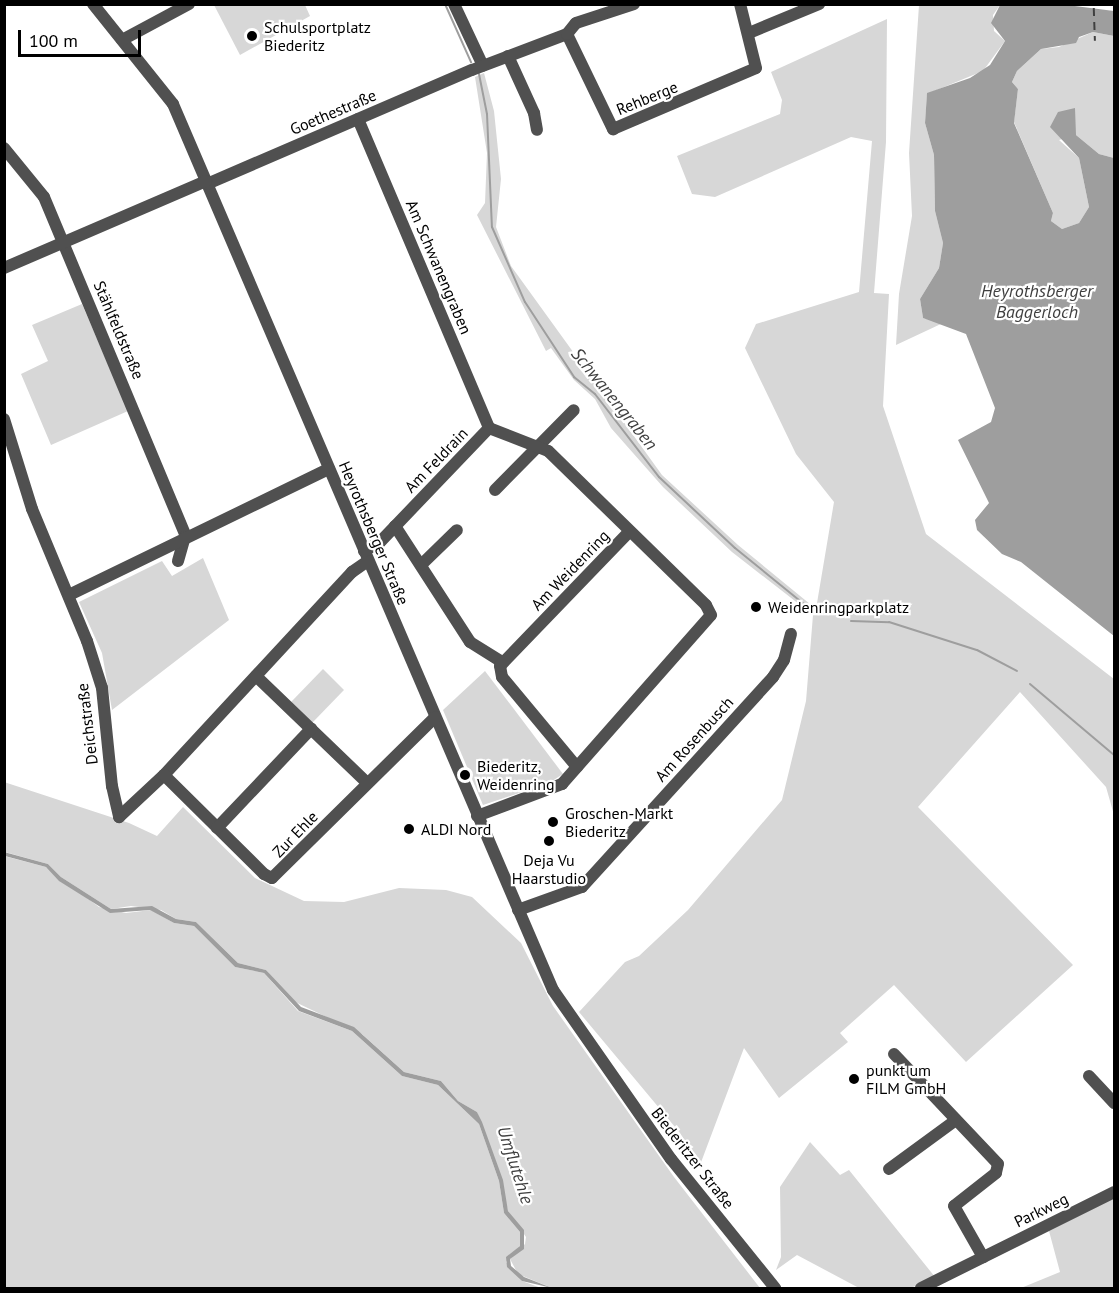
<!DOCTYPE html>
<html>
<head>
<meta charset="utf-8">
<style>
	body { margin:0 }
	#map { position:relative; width:1119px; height:1293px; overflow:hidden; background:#fff; font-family:"PT Sans",sans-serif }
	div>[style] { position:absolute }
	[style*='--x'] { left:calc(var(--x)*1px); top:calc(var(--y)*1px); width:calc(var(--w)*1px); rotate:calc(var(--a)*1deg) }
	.green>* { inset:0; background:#d7d7d7 }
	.water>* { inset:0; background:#9e9e9e }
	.stream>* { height:2px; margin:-1px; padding:0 1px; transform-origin:1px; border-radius:1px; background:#9e9e9e }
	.ferry>* { height:1.5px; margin-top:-0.75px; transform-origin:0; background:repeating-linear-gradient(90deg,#3f3f3f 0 8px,transparent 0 14px) }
	.minor>* { height:12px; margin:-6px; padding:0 6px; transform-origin:6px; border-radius:6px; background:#505050 }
	.dots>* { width:16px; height:16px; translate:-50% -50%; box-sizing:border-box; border:3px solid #fff; border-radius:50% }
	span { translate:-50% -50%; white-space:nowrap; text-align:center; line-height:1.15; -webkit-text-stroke:4.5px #fff; paint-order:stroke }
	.poi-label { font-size:16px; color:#000 }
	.left { translate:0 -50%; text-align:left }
	.street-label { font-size:16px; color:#000 }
	.water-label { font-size:18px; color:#3f3f3f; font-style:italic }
	.frame { position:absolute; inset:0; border:6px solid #000; pointer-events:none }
	.scale { position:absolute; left:18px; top:30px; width:123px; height:27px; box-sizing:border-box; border:3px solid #000; border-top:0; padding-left:8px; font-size:18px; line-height:21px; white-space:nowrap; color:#000; -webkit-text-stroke:4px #fff; paint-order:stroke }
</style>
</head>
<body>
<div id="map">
	<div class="green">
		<i style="clip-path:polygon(965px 4px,1000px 5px,993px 15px,994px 31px,1005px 41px,983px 71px,927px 94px,925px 123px,934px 155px,935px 211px,943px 243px,939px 268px,920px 299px,923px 318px,943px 323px,896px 345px,899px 294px,912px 216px,909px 153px,919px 5px)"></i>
		<i style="clip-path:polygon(214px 5px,305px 5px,310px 16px,240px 55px)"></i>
		<i style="clip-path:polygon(887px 19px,886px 142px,874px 293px,889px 294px,883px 406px,926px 534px,1114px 679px,1114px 815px,1106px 787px,1020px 692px,918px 807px,1073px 965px,966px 1062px,894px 985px,840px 1033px,848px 1042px,779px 1098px,744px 1048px,700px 1165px,680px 1133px,579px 1012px,625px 962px,639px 956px,688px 910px,782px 800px,806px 701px,813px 615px,732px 552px,663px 487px,611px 428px,595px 399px,574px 380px,551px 348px,546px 351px,477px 215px,485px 203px,487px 153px,475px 77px,484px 73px,494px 111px,501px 179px,496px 227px,511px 266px,662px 475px,738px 545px,816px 609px,834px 502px,796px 454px,745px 348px,756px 324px,859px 292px,872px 141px,851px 137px,715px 197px,692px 194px,677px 156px,780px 114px,782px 100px,771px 72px)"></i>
		<i style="clip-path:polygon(1093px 32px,1114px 36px,1114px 158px,1099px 154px,1076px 135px,1059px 140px,1079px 158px,1089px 207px,1079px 223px,1062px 229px,1051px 221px,1053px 213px,1014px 122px,1018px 89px,1012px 82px,1017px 71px,1041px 49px,1059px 47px)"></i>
		<i style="clip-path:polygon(82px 304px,128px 411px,51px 445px,21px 374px,48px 361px,32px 325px)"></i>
		<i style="clip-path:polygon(203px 558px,229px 620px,112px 710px,102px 653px,79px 602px,162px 561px,172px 576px)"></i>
		<i style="clip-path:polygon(323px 669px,344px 690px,312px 723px,291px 702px)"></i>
		<i style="clip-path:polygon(485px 671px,563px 774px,549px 783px,483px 805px,443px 710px)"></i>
		<i style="clip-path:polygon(4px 782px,129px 823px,157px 836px,183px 807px,255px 878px,304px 901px,344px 902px,399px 888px,446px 890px,472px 897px,521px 943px,553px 1006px,674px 1177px,760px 1288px,552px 1288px,518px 1274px,510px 1259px,525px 1244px,526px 1237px,508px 1211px,497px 1165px,477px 1112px,458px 1101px,441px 1081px,404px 1072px,362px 1034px,291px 1000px,266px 970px,238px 963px,196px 922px,176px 919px,161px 910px,131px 906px,111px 909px,61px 877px,48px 864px,5px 852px)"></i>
		<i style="clip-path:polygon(4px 856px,46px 867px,99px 907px,126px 913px,151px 910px,174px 923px,194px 926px,235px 967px,264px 973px,298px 1011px,352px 1031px,402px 1076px,438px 1085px,479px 1124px,499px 1181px,504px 1213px,520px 1232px,520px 1246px,506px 1262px,522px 1281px,541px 1288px,5px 1288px)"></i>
		<i style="clip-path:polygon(810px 1142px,840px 1175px,849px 1170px,935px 1277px,911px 1288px,859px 1288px,797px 1255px,776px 1270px,781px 1257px,780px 1187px)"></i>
		<i style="clip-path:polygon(1114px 1198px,1114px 1288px,1021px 1288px,1060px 1272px,1049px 1231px)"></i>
	</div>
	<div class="water">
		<i style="clip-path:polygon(1000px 5px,1067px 5px,1114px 11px,1114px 36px,1093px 32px,1079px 37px,1076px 43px,1041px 49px,1017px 71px,1012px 82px,1018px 89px,1014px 123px,1053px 213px,1051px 221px,1062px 229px,1079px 223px,1089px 207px,1079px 158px,1050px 127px,1058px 112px,1075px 108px,1076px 135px,1099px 154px,1114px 158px,1114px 636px,1021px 562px,1002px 554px,977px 530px,975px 520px,989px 503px,958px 440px,991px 422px,995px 408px,966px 334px,923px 318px,920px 299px,939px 268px,943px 243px,935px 211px,934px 155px,925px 123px,927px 93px,970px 78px,990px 65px,1005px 41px,991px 23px)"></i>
		<i style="clip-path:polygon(4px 852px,48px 864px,61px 877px,111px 909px,152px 906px,176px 919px,196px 922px,238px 963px,266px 970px,301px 1007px,354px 1027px,404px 1072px,441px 1081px,458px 1101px,477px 1112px,482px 1122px,503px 1180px,508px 1211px,524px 1230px,524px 1249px,510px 1259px,511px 1266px,524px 1277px,552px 1288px,522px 1281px,507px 1267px,506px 1257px,520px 1246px,520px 1232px,504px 1213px,499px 1181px,479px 1124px,438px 1085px,402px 1076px,352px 1031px,299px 1011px,264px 973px,235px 967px,194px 926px,174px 923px,150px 910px,110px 913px,59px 881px,46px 867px,5px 856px)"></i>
	</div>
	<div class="stream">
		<i style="--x:445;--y:4;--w:64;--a:65.9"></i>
		<i style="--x:479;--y:74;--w:41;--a:78.7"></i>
		<i style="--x:487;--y:114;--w:113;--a:87.5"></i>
		<i style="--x:492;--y:227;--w:82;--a:66.3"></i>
		<i style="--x:525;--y:302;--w:90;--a:56.8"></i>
		<i style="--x:574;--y:377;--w:27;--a:39"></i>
		<i style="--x:595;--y:394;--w:105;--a:52.4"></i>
		<i style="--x:659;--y:477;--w:104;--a:43.1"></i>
		<i style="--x:735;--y:548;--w:103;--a:39.1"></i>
		<i style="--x:851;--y:621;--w:38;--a:2"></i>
		<i style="--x:889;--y:622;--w:92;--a:17.7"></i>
		<i style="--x:977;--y:650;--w:45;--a:27.7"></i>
		<i style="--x:1030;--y:684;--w:110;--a:40.2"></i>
	</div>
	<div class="ferry">
		<i style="--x:1094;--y:8;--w:33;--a:88"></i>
	</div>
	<div class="minor">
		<i style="--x:93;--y:4;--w:128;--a:51.3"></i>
		<i style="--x:173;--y:104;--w:964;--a:66.79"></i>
		<i style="--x:553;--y:990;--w:206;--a:55.1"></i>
		<i style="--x:671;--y:1159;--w:166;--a:51.1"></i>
		<i style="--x:454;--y:4;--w:68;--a:64.9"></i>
		<i style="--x:749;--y:33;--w:76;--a:-22.5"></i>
		<i style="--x:567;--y:34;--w:106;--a:64.2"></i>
		<i style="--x:613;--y:129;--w:155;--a:-23.1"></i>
		<i style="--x:756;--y:68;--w:66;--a:-104"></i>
		<i style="--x:122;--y:40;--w:76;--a:-28.2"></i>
		<i style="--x:508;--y:56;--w:63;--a:65.5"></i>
		<i style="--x:534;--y:113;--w:17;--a:80"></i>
		<i style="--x:358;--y:119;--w:336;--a:67"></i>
		<i style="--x:4;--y:148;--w:63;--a:50.8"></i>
		<i style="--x:44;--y:197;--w:368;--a:67.3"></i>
		<i style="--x:207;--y:184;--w:288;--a:-23.3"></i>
		<i style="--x:472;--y:70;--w:102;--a:-20.8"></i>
		<i style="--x:567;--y:34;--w:14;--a:-51"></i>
		<i style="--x:576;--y:23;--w:61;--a:-18.1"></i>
		<i style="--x:4;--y:268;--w:220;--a:-23.3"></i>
		<i style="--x:4;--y:419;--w:94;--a:72.7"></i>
		<i style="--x:32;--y:509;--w:143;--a:67.4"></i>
		<i style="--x:87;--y:641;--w:49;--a:72.3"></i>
		<i style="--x:102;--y:688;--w:99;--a:84.2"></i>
		<i style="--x:112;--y:786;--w:32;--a:77"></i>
		<i style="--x:119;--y:817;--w:62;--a:-43"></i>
		<i style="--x:164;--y:775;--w:277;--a:-47.2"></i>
		<i style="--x:352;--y:572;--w:19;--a:-35"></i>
		<i style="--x:495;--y:490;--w:112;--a:-45.4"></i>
		<i style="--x:395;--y:526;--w:138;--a:57.1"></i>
		<i style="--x:470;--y:642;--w:38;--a:32"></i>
		<i style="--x:364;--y:551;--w:18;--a:-29"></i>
		<i style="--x:380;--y:542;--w:158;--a:-46.3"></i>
		<i style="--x:178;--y:561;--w:25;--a:-74"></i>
		<i style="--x:421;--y:565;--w:50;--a:-44.2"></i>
		<i style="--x:69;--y:595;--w:289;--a:-25.9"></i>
		<i style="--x:256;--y:676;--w:154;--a:43.9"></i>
		<i style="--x:577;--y:767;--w:117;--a:-129.8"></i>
		<i style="--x:502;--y:677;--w:11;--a:-100"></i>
		<i style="--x:500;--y:666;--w:187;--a:-46.1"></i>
		<i style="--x:164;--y:775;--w:141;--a:44.7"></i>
		<i style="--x:264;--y:874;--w:9;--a:27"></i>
		<i style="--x:272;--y:878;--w:229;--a:-44.6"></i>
		<i style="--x:477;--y:816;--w:91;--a:-20.6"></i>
		<i style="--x:562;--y:784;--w:225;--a:-48.6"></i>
		<i style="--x:711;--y:615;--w:11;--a:-117"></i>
		<i style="--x:706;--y:605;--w:221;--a:-135.7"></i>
		<i style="--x:548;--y:451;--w:63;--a:-158.7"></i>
		<i style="--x:217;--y:828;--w:137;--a:-46.5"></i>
		<i style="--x:518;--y:910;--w:68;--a:-19.8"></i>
		<i style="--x:582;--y:887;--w:284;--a:-47.7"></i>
		<i style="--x:773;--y:677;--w:20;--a:-57"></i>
		<i style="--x:784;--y:660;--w:27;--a:-75"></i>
		<i style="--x:894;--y:1054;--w:151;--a:46.6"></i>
		<i style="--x:998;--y:1164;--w:9;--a:103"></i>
		<i style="--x:996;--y:1173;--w:53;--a:141.8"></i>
		<i style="--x:954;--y:1206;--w:59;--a:60.4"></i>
		<i style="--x:1089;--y:1076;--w:37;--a:47"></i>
		<i style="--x:889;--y:1169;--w:83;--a:-36.2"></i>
		<i style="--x:921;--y:1288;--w:216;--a:-26.4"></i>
	</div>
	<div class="dots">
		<i style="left:252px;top:36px;background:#000"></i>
		<i style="left:756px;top:607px;background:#000"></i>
		<i style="left:465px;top:775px;background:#000"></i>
		<i style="left:553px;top:822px;background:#000"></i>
		<i style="left:409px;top:829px;background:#000"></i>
		<i style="left:549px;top:841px;background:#000"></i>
		<i style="left:854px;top:1079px;background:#000"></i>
	</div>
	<div class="poi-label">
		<span class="left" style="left:264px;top:36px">Schulsportplatz<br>Biederitz</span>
		<span class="left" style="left:768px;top:607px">Weidenringparkplatz</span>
		<span class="left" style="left:477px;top:775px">Biederitz,<br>Weidenring</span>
		<span class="left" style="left:565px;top:822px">Groschen-Markt<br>Biederitz</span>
		<span class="left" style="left:421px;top:829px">ALDI Nord</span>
		<span style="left:549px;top:869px">Deja Vu<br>Haarstudio</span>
		<span class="left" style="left:866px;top:1079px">punkt um<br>FILM GmbH</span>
	</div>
	<div class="street-label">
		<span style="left:647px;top:98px;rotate:-22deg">Rehberge</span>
		<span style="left:333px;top:112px;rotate:-23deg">Goethestraße</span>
		<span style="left:439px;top:267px;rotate:67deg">Am Schwanengraben</span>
		<span style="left:119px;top:330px;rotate:67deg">Stählfeldstraße</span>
		<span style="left:436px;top:460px;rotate:-46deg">Am Feldrain</span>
		<span style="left:374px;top:533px;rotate:67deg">Heyrothsberger Straße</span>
		<span style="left:570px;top:570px;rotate:-46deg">Am Weidenring</span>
		<span style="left:87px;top:724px;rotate:-97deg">Deichstraße</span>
		<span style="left:694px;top:739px;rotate:-48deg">Am Rosenbusch</span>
		<span style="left:295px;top:834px;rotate:-46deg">Zur Ehle</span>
		<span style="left:693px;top:1158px;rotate:52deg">Biederitzer Straße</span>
		<span style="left:1041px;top:1210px;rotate:-26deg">Parkweg</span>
	</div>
	<div class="water-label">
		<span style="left:1037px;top:302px">Heyrothsberger<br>Baggerloch</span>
		<span style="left:614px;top:399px;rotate:51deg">Schwanengraben</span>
		<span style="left:515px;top:1165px;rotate:72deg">Umflutehle</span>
	</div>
	<div class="frame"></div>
	<div class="scale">100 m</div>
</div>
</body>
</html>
